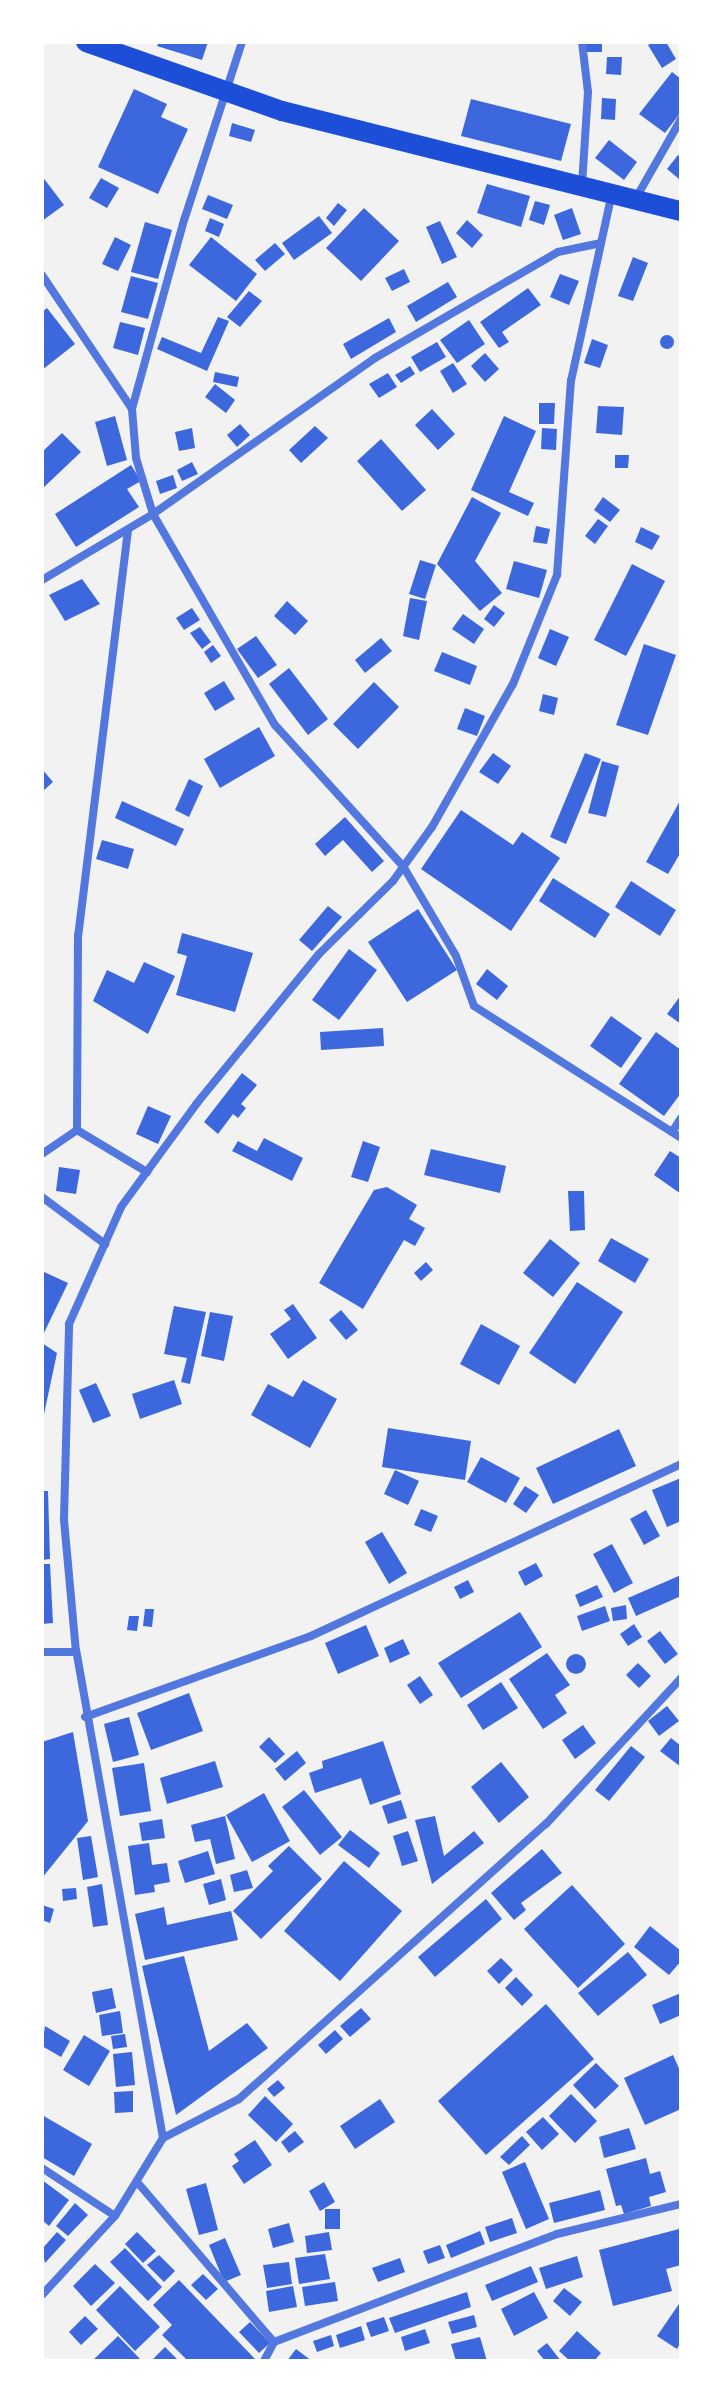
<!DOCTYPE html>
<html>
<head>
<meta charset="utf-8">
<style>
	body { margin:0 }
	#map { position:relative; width:723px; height:2403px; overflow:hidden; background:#f2f2f2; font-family:Jost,sans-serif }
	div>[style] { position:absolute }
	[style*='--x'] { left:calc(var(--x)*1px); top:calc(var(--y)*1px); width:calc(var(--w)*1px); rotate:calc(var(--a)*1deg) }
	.building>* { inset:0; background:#3d67dc }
	.round { border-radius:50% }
	.minor>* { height:8px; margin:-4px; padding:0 4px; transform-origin:4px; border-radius:4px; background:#5277de }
	.primary>* { height:20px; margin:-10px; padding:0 10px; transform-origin:10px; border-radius:10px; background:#1d4ed8 }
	span { translate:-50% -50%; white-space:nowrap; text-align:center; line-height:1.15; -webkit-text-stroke:6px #fff; paint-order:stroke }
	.frame { position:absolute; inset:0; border:44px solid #fff; pointer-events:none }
</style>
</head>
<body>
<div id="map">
	<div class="building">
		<i style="clip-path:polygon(159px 42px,208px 42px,202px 60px,157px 46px)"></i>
		<i style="clip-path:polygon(584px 42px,602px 42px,602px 52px,584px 52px)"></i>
		<i style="clip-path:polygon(653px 42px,666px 42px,676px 59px,662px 68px,648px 45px)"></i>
		<i style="clip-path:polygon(607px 57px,622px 57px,621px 75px,606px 74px)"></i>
		<i style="clip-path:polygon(672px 72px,681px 79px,681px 112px,665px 133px,639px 114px)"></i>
		<i style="clip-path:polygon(134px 89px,167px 104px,161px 117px,188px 129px,158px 194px,98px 167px)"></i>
		<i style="clip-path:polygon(602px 98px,616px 99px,615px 120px,601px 119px)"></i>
		<i style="clip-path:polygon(471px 99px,571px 124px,561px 161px,461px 136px)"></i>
		<i style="clip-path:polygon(232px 123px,255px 130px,251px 142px,229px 136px)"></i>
		<i style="clip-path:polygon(609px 140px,637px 162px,624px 180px,595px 158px)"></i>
		<i style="clip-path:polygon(678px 155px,681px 158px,679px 179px,667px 169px)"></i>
		<i style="clip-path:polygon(42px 176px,64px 205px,42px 221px)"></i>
		<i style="clip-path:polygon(101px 178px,119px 188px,107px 208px,89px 198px)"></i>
		<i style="clip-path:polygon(487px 184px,530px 196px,521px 227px,477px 213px)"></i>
		<i style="clip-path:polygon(208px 195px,233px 205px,227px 219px,202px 209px)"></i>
		<i style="clip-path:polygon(535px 201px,550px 205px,544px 225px,529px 220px)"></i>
		<i style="clip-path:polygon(338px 203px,347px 210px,334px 226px,326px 218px)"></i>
		<i style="clip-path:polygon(364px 208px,399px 241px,361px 281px,326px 248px)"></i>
		<i style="clip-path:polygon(572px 208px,581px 234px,563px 240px,554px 215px)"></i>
		<i style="clip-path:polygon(319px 216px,332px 233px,294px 260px,282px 243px)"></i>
		<i style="clip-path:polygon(210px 218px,224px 224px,219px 237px,205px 231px)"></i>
		<i style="clip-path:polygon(467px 220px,483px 235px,472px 248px,456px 233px)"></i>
		<i style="clip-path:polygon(440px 221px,457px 257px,442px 264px,426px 227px)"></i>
		<i style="clip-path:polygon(145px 222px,172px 230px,158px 279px,131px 272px)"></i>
		<i style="clip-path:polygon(115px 237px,131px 245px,118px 271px,102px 264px)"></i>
		<i style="clip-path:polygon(211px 237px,257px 274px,236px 301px,189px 265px)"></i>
		<i style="clip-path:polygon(275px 243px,285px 254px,265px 271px,255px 260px)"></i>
		<i style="clip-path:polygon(633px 257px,648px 263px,633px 301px,618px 296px)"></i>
		<i style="clip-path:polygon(404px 269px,410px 282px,392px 291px,385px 278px)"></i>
		<i style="clip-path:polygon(560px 274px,579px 281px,569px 305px,550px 297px)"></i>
		<i style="clip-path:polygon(131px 276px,158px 283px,148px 319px,121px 312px)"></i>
		<i style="clip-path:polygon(448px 282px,457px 297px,416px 322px,407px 306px)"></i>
		<i style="clip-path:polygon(528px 288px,541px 305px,502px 332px,509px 342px,499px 348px,480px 322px)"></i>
		<i style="clip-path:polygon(249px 291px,262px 301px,240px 327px,227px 317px)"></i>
		<i style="clip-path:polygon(47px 308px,75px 344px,42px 370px,42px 312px)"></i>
		<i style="clip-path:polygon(218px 317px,229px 321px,207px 371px,157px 349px,162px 337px,201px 353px)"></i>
		<i style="clip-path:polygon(389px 318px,396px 332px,351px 359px,343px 344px)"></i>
		<i style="clip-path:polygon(469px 320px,485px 344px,457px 363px,440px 340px)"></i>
		<i style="clip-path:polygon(120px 322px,145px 328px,138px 355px,113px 348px)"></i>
		<i class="round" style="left:660px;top:335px;width:14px;height:14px"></i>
		<i style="clip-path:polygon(592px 339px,608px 345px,600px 368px,584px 363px)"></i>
		<i style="clip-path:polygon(437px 342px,446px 357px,420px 372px,411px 357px)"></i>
		<i style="clip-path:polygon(485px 353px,499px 369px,485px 382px,471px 366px)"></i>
		<i style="clip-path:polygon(453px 363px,467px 384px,453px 393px,440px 371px)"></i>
		<i style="clip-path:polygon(410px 366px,415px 374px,401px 383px,395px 375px)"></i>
		<i style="clip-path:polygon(215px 372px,239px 377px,237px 387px,213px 382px)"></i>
		<i style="clip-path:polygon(388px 373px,397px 387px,379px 398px,369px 384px)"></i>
		<i style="clip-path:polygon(215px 384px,235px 400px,226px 413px,205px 397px)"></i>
		<i style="clip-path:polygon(539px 403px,555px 403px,554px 424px,539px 424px)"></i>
		<i style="clip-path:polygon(598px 406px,624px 407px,622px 435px,596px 433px)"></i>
		<i style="clip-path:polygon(432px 409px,455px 434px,438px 450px,415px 425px)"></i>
		<i style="clip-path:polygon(115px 416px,127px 460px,107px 466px,95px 422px)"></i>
		<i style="clip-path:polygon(504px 416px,536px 431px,509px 492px,534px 503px,528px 516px,471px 490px)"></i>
		<i style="clip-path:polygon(240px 424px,250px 435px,237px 447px,227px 435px)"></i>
		<i style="clip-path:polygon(315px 426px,328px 438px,301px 463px,289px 450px)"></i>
		<i style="clip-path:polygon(192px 428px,195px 448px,179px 451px,175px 432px)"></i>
		<i style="clip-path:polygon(542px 428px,557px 429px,556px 450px,541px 449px)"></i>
		<i style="clip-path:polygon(62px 433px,81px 452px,42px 489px,42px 452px)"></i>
		<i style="clip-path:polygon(381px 439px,426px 490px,402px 511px,357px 461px)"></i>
		<i style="clip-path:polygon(615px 455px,629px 455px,628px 468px,615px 468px)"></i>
		<i style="clip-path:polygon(192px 462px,198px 474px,182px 481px,177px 470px)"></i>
		<i style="clip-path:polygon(131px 465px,141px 481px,127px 489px,139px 507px,76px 547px,55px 514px)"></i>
		<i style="clip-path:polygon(173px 475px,177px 488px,160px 494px,156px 481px)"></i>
		<i style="clip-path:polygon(472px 497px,501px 513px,475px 561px,502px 593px,480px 611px,437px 564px)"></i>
		<i style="clip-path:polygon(603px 497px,620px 510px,610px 522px,594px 510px)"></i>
		<i style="clip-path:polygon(598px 519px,608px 526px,595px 544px,585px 536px)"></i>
		<i style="clip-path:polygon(536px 526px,550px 529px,547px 544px,533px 542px)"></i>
		<i style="clip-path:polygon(641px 527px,660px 536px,652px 550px,635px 542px)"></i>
		<i style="clip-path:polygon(420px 560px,436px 565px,425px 599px,409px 594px)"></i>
		<i style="clip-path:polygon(514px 561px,547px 570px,539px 598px,506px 589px)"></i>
		<i style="clip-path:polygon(632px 564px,665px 581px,626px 656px,594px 640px)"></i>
		<i style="clip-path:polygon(82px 579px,100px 604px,65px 621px,49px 595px)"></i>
		<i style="clip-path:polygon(410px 598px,427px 601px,419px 640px,403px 636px)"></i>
		<i style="clip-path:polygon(287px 601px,308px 621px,295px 635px,274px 616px)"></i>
		<i style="clip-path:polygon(494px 605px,505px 613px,494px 627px,484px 619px)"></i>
		<i style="clip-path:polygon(192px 608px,200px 620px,184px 630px,176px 618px)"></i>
		<i style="clip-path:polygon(463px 614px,484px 629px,474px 644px,452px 629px)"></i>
		<i style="clip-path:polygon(200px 627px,211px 642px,202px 649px,190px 633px)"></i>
		<i style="clip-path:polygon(550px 629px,569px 637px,556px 666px,538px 658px)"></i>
		<i style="clip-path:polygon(256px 636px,277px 665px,258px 678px,237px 649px)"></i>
		<i style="clip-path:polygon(381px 638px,392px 651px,365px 673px,355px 660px)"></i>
		<i style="clip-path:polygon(644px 644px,676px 655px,648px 735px,616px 725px)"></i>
		<i style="clip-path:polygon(213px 645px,221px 656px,211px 663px,204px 652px)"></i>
		<i style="clip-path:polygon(442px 652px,477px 666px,470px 685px,434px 671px)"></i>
		<i style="clip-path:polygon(289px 668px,328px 719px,308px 735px,269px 684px)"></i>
		<i style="clip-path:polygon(224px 681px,235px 699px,215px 711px,204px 693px)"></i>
		<i style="clip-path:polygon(374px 682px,399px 707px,358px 749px,333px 724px)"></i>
		<i style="clip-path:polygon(543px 694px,558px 698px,554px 715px,539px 711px)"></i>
		<i style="clip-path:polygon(465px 708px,485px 716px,477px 736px,457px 729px)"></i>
		<i style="clip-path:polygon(259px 727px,275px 756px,220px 788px,204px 759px)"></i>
		<i style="clip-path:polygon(493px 753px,511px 766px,498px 784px,479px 772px)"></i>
		<i style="clip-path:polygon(585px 753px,601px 759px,566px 844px,550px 837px)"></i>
		<i style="clip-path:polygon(602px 761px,619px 766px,606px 817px,588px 813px)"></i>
		<i style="clip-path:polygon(42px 769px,53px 782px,42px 792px)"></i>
		<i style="clip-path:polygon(189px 779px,203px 786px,189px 817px,175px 810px)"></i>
		<i style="clip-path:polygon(681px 799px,681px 852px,668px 874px,646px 862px)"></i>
		<i style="clip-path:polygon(122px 801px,184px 829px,176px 846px,115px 818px)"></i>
		<i style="clip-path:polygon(461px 810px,513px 845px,522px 832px,560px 858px,511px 931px,421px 869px)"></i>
		<i style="clip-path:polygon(345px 817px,384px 861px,372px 872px,343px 840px,325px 856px,315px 844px)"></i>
		<i style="clip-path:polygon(102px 840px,134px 849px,128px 869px,96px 859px)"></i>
		<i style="clip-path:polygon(553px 878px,610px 914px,595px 938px,539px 901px)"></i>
		<i style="clip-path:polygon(631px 881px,676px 910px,660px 936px,615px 907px)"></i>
		<i style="clip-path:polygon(328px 906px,342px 917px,312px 951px,299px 940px)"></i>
		<i style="clip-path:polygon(418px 909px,457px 970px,407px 1002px,368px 942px)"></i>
		<i style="clip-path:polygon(182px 933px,253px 953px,235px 1012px,176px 995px,187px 956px,177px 953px)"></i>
		<i style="clip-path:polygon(349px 949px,377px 970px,339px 1020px,312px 1000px)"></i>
		<i style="clip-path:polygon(144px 962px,175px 976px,148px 1034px,93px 1001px,107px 970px,134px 983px)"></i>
		<i style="clip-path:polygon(487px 969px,508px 986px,497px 1000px,476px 984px)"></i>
		<i style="clip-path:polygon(681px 995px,681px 1024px,667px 1014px)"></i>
		<i style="clip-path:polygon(611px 1016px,642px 1038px,621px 1068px,590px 1046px)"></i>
		<i style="clip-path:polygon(383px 1028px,384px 1046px,321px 1050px,320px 1032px)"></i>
		<i style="clip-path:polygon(656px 1032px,681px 1050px,681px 1093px,664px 1116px,619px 1084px)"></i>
		<i style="clip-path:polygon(242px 1073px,257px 1085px,241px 1104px,246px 1108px,238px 1118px,233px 1114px,218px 1134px,204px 1122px)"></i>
		<i style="clip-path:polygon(148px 1106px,171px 1116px,158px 1144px,136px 1134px)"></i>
		<i style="clip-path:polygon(264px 1138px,303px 1158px,292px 1181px,232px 1151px,238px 1141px,257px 1151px)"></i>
		<i style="clip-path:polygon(363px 1141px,380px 1147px,368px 1182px,351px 1177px)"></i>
		<i style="clip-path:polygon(431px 1149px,506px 1166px,500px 1193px,424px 1175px)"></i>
		<i style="clip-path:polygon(670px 1151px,681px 1158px,681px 1194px,654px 1175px)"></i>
		<i style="clip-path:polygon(59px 1167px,80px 1170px,76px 1194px,56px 1191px)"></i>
		<i style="clip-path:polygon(387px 1187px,417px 1205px,409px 1219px,425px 1228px,415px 1246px,404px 1240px,363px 1309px,319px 1283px,374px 1190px)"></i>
		<i style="clip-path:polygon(568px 1191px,584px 1191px,585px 1230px,570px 1231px)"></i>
		<i style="clip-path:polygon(611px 1238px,649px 1259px,635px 1283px,598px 1261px)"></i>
		<i style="clip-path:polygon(550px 1239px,580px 1263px,553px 1297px,523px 1273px)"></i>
		<i style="clip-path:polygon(426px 1262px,433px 1270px,421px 1281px,414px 1273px)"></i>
		<i style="clip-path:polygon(42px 1271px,68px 1283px,42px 1337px)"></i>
		<i style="clip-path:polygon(577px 1282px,623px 1312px,575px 1384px,529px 1353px)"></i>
		<i style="clip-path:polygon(293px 1304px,317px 1338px,288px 1359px,270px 1334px,291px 1319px,284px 1310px)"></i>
		<i style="clip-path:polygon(174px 1306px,206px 1312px,190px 1384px,181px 1382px,187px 1358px,164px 1354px)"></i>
		<i style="clip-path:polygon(341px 1310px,358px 1330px,346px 1340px,329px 1320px)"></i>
		<i style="clip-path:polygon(210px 1312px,233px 1316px,224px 1361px,201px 1356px)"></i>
		<i style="clip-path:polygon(481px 1324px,520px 1346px,499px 1385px,460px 1364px)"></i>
		<i style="clip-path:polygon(42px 1343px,57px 1353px,43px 1419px,42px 1419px)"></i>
		<i style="clip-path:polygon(174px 1380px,182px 1404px,140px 1419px,132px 1394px)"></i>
		<i style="clip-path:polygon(303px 1380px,337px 1399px,310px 1448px,251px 1415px,268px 1384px,293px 1397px)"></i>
		<i style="clip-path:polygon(96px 1383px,111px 1416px,93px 1423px,79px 1390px)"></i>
		<i style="clip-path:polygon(388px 1428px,471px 1441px,465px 1480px,382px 1467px)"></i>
		<i style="clip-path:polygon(619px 1429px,636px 1466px,553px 1504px,536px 1468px)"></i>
		<i style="clip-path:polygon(481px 1457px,520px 1478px,506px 1503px,467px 1482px)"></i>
		<i style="clip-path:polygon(395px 1470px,419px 1481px,408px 1505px,384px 1494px)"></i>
		<i style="clip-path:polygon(681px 1478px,681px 1521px,667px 1527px,652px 1490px)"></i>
		<i style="clip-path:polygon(525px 1486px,539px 1495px,526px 1513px,513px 1504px)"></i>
		<i style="clip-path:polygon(42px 1491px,48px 1491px,50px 1559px,42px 1560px)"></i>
		<i style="clip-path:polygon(421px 1509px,438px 1516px,431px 1532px,414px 1525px)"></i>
		<i style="clip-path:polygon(646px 1510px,660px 1536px,644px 1545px,630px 1519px)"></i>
		<i style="clip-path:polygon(382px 1532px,407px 1573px,389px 1584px,365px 1542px)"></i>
		<i style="clip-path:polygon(612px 1544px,633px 1583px,614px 1593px,593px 1554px)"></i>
		<i style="clip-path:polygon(536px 1563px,543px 1576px,525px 1586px,518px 1572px)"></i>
		<i style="clip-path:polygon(42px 1564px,50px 1564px,53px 1623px,42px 1624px)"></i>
		<i style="clip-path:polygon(681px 1575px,681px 1596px,636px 1616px,628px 1598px)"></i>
		<i style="clip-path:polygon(468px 1580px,474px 1592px,460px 1599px,454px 1587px)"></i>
		<i style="clip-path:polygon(597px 1585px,603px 1597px,580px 1607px,575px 1595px)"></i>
		<i style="clip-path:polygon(626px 1605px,627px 1619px,613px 1621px,611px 1608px)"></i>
		<i style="clip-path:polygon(605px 1606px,610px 1621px,582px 1631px,577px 1616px)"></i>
		<i style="clip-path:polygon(145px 1609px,154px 1609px,152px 1627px,143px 1626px)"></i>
		<i style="clip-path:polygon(520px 1612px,542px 1647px,461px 1698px,438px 1663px)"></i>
		<i style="clip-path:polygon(129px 1616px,139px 1616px,137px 1631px,127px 1630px)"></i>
		<i style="clip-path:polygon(634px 1624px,642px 1637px,628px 1646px,620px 1634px)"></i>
		<i style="clip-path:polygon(366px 1625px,379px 1656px,338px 1674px,325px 1643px)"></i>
		<i style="clip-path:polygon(660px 1631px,678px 1654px,665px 1664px,647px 1641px)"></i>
		<i style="clip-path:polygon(403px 1639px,410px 1654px,390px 1663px,384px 1648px)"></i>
		<i style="clip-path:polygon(547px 1653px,570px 1685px,555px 1695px,567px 1713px,543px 1729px,509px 1679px)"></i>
		<i class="round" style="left:566px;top:1654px;width:20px;height:20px"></i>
		<i style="clip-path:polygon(638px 1663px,651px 1676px,639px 1688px,626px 1675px)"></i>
		<i style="clip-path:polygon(420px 1676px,433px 1695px,420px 1704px,407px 1685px)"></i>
		<i style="clip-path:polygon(501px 1682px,518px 1708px,483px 1730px,467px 1705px)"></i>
		<i style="clip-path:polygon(189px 1693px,203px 1731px,151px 1750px,137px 1713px)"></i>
		<i style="clip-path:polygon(667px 1706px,679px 1721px,659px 1736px,648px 1721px)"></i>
		<i style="clip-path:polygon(129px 1717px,139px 1755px,113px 1762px,104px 1724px)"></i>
		<i style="clip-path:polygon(583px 1725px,596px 1743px,575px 1759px,562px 1740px)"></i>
		<i style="clip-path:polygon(73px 1732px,88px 1821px,42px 1878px,42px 1742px)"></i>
		<i style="clip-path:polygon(269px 1737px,285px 1754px,275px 1763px,259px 1747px)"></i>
		<i style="clip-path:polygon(671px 1738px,681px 1746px,681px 1767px,660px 1751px)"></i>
		<i style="clip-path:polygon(383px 1741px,401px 1794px,370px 1805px,361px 1778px,315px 1793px,309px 1773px,323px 1768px,322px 1761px)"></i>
		<i style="clip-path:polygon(631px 1746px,645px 1757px,609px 1801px,595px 1790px)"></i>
		<i style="clip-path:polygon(297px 1751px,306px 1763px,285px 1781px,275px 1769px)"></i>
		<i style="clip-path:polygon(215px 1761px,223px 1787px,167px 1804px,160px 1778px)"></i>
		<i style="clip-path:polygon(501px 1762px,529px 1797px,499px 1823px,471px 1787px)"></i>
		<i style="clip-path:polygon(144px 1763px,151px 1811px,120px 1816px,112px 1768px)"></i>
		<i style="clip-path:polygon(304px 1790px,342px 1837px,320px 1855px,282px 1807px)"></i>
		<i style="clip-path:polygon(264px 1793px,290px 1841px,252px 1862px,226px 1815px)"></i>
		<i style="clip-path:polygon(401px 1800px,407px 1818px,388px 1824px,382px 1806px)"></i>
		<i style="clip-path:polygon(225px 1816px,235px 1859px,216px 1864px,210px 1839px,195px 1842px,191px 1825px)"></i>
		<i style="clip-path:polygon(435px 1816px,444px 1856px,474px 1831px,484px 1843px,432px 1884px,415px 1820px)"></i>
		<i style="clip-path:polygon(162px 1819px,165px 1838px,142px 1841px,139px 1823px)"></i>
		<i style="clip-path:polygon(350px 1830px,380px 1853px,369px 1868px,338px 1845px)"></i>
		<i style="clip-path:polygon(408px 1831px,418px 1861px,402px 1866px,393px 1836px)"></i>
		<i style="clip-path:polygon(91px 1836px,98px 1877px,83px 1880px,77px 1838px)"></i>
		<i style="clip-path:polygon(149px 1843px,152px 1865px,167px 1863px,170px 1882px,154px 1885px,155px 1892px,135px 1895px,128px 1846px)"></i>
		<i style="clip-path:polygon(289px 1846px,322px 1879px,261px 1939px,233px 1911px,273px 1871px,268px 1866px)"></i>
		<i style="clip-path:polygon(542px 1849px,562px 1873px,521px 1903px,526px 1910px,514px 1920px,491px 1893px)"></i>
		<i style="clip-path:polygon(208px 1851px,215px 1874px,185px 1883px,178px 1861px)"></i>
		<i style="clip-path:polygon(344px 1861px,402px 1911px,340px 1981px,284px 1931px)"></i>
		<i style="clip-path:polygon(247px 1870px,253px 1888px,234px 1892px,230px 1875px)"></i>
		<i style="clip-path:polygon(221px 1879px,226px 1900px,209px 1905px,203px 1884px)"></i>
		<i style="clip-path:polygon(102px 1884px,108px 1925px,93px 1927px,87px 1887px)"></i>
		<i style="clip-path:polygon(572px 1885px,625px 1944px,578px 1988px,524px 1929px)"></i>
		<i style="clip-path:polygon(76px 1888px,77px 1899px,63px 1901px,62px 1889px)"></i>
		<i style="clip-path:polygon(486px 1899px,502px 1919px,435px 1977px,418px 1957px)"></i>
		<i style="clip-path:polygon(42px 1905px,54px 1909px,50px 1923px,42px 1920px)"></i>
		<i style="clip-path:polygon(164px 1907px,167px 1925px,231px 1911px,238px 1940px,145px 1960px,135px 1914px)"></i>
		<i style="clip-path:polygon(650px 1926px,681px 1951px,681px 1961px,669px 1975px,634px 1947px)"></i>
		<i style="clip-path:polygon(628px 1952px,647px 1975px,598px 2016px,578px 1993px)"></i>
		<i style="clip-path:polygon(184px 1956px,209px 2051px,247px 2023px,268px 2048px,176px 2115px,142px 1966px)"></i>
		<i style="clip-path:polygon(501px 1958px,513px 1970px,499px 1984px,487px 1971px)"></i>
		<i style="clip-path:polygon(516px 1977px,533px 1995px,522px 2006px,505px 1988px)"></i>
		<i style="clip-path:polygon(112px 1988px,116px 2008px,96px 2013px,92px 1992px)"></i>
		<i style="clip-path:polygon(681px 1993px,681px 2015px,660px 2024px,652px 2005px)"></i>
		<i style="clip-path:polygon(546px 2004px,594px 2059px,486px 2155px,438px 2101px)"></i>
		<i style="clip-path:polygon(361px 2008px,371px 2019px,350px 2037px,340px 2026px)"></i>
		<i style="clip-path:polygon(120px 2011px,123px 2033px,102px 2036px,99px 2015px)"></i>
		<i style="clip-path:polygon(45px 2026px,70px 2041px,61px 2057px,42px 2046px)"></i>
		<i style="clip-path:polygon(335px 2030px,343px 2039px,326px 2054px,318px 2045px)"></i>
		<i style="clip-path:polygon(125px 2034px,127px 2047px,113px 2049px,111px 2036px)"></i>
		<i style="clip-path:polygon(84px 2035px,110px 2051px,89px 2086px,63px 2070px)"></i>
		<i style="clip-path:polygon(132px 2052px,135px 2085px,116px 2087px,113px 2054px)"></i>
		<i style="clip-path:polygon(673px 2055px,681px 2073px,681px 2109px,645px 2125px,624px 2078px)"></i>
		<i style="clip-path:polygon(596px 2063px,619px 2086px,595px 2109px,573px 2085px)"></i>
		<i style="clip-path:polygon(278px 2080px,285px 2088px,274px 2097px,267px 2089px)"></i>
		<i style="clip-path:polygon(133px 2091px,133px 2112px,115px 2113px,114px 2092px)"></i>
		<i style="clip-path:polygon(571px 2094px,597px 2121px,575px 2143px,549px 2116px)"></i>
		<i style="clip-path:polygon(265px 2096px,293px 2124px,276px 2142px,248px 2115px)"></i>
		<i style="clip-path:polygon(380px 2099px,395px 2122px,355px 2149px,340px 2126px)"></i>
		<i style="clip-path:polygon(42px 2115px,92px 2144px,74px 2176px,42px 2157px)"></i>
		<i style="clip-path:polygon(543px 2117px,559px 2134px,542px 2150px,526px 2132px)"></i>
		<i style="clip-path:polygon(629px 2128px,636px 2149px,604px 2158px,599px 2137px)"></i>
		<i style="clip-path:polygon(295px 2131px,304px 2142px,289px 2153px,281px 2142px)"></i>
		<i style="clip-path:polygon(522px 2136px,530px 2145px,509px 2165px,500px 2157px)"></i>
		<i style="clip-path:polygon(255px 2140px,272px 2165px,244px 2184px,232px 2166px,239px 2161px,234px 2154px)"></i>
		<i style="clip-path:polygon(646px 2158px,650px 2174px,660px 2171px,666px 2192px,649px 2197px,651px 2206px,624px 2214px,621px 2205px,616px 2206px,606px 2169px)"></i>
		<i style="clip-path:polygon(525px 2162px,549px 2219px,526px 2229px,502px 2172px)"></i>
		<i style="clip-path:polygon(42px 2180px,69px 2200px,49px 2226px,42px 2220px)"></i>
		<i style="clip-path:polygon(324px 2182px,335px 2202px,320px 2211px,309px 2191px)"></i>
		<i style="clip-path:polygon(206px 2183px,218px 2230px,199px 2235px,186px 2189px)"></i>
		<i style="clip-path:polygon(600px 2190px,605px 2210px,554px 2223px,549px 2203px)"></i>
		<i style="clip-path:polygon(75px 2203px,88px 2215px,68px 2236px,56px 2226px)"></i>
		<i style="clip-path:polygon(325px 2209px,340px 2209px,340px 2229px,325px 2229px)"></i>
		<i style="clip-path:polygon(512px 2218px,517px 2233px,490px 2242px,485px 2227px)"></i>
		<i style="clip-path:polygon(289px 2223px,294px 2242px,273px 2248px,268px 2229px)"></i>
		<i style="clip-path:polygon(679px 2229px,681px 2265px,666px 2269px,672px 2291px,613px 2306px,599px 2250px)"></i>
		<i style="clip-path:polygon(480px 2231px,485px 2244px,451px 2258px,446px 2245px)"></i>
		<i style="clip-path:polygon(57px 2232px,66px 2240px,45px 2263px,42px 2249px)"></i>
		<i style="clip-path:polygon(137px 2232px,156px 2251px,143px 2263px,125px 2244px)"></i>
		<i style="clip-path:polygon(329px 2232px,332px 2250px,307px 2253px,305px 2236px)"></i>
		<i style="clip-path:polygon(225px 2238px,241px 2275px,224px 2282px,209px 2245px)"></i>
		<i style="clip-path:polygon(440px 2245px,445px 2258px,428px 2264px,423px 2251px)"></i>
		<i style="clip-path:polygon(125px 2248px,162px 2287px,148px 2301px,110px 2262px)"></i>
		<i style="clip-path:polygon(325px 2254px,330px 2279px,299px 2284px,295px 2258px)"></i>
		<i style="clip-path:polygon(159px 2255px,175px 2271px,164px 2282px,147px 2265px)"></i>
		<i style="clip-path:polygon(577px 2256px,583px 2277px,546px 2289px,539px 2268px)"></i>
		<i style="clip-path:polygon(400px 2258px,405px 2272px,378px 2282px,372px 2268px)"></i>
		<i style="clip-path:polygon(289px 2262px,292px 2284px,267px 2288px,263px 2265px)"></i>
		<i style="clip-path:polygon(95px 2264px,115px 2283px,91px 2306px,73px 2286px)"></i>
		<i style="clip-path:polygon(531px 2266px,538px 2282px,492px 2301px,485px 2285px)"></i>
		<i style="clip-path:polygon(203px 2274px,218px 2289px,206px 2300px,191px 2285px)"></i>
		<i style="clip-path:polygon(179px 2280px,257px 2361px,188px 2361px,162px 2335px,172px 2325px,153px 2305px)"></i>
		<i style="clip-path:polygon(335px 2282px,338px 2301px,305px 2306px,302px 2287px)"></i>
		<i style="clip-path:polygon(120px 2286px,160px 2327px,135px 2351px,96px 2310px)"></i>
		<i style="clip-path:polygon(293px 2286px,297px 2307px,269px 2312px,266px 2291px)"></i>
		<i style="clip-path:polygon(564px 2288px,582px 2302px,570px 2316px,553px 2301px)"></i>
		<i style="clip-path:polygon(467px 2292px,471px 2307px,395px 2333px,389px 2318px)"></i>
		<i style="clip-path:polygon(534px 2292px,548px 2318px,514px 2336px,501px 2309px)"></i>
		<i style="clip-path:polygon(681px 2301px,681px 2342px,677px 2349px,657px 2336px)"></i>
		<i style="clip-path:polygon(474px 2315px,477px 2327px,452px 2334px,448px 2322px)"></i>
		<i style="clip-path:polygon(85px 2316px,98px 2329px,81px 2345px,69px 2332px)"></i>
		<i style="clip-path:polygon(384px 2317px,389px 2331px,371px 2337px,366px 2323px)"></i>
		<i style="clip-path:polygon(250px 2322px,270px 2343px,259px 2353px,239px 2332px)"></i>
		<i style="clip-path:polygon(361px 2326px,365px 2340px,340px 2348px,336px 2335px)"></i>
		<i style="clip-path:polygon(425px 2329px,430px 2343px,405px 2351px,401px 2337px)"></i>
		<i style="clip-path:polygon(577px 2331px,601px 2353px,594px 2361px,570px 2361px,559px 2351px)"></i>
		<i style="clip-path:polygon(331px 2335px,334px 2346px,317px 2352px,313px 2341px)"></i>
		<i style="clip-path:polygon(118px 2336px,142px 2361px,92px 2361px)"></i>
		<i style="clip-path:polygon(480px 2337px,487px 2361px,456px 2361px,451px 2344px)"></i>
		<i style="clip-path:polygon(547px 2343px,561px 2361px,545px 2361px,537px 2351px)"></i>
		<i style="clip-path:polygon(165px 2347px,179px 2361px,151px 2361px)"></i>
		<i style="clip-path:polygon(296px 2349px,312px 2361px,287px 2361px)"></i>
	</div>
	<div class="minor">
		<i style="--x:242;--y:42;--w:187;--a:108"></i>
		<i style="--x:184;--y:220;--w:196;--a:105.4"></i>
		<i style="--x:132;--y:409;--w:49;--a:85.3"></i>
		<i style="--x:136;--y:458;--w:59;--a:73.1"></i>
		<i style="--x:153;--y:514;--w:244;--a:60"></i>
		<i style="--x:275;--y:725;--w:190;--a:47.8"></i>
		<i style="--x:403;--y:866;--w:104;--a:59.5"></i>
		<i style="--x:456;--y:956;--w:53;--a:70.2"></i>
		<i style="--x:474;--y:1006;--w:246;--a:32.5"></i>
		<i style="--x:582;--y:42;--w:50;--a:83.2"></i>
		<i style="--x:588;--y:92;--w:92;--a:93.7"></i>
		<i style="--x:636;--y:198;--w:91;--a:-60.3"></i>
		<i style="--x:42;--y:275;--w:161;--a:56.1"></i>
		<i style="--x:128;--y:530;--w:408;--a:97"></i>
		<i style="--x:78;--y:935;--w:195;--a:90.3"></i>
		<i style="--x:77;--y:1130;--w:82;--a:31"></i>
		<i style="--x:42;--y:580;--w:129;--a:-30.7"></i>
		<i style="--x:153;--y:514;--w:271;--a:-35.1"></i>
		<i style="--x:375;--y:358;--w:211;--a:-30.1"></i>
		<i style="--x:558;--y:252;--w:44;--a:-11.8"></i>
		<i style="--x:672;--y:1132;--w:17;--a:-57"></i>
		<i style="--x:42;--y:1154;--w:42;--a:-34.4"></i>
		<i style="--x:42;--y:1197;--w:79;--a:36.7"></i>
		<i style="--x:42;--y:1652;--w:34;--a:0"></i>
		<i style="--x:85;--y:1717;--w:240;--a:-19.7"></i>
		<i style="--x:311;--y:1636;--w:408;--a:-24.9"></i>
		<i style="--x:163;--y:2138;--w:494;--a:-100.1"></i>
		<i style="--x:76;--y:1652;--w:134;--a:-95.2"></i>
		<i style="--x:64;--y:1519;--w:195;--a:-88.5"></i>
		<i style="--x:69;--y:1324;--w:128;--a:-66"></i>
		<i style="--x:121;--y:1207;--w:129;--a:-53.8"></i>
		<i style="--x:197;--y:1103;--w:193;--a:-50.7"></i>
		<i style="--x:319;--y:954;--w:104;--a:-44.6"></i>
		<i style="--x:393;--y:881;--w:67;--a:-54.2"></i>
		<i style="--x:432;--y:827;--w:164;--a:-60.5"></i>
		<i style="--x:513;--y:684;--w:118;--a:-68"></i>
		<i style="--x:557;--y:575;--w:195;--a:-85.9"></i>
		<i style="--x:571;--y:381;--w:192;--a:-77.7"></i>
		<i style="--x:42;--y:2168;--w:87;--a:33.3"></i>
		<i style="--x:138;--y:2183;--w:209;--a:49.5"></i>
		<i style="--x:274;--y:2342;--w:303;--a:-20.9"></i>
		<i style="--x:557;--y:2234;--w:128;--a:-13.6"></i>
		<i style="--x:42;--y:2295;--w:108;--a:-47.3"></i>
		<i style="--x:115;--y:2216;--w:92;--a:-58.4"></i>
		<i style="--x:163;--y:2138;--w:85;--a:-27.2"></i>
		<i style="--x:239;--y:2099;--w:412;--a:-41.9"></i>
		<i style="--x:546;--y:1824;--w:199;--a:-47.2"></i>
		<i style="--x:264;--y:2361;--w:21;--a:-62"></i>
	</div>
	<div class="primary">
		<i style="--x:86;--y:42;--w:208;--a:19.4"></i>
		<i style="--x:282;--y:111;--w:411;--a:14.1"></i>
	</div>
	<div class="frame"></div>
</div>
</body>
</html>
